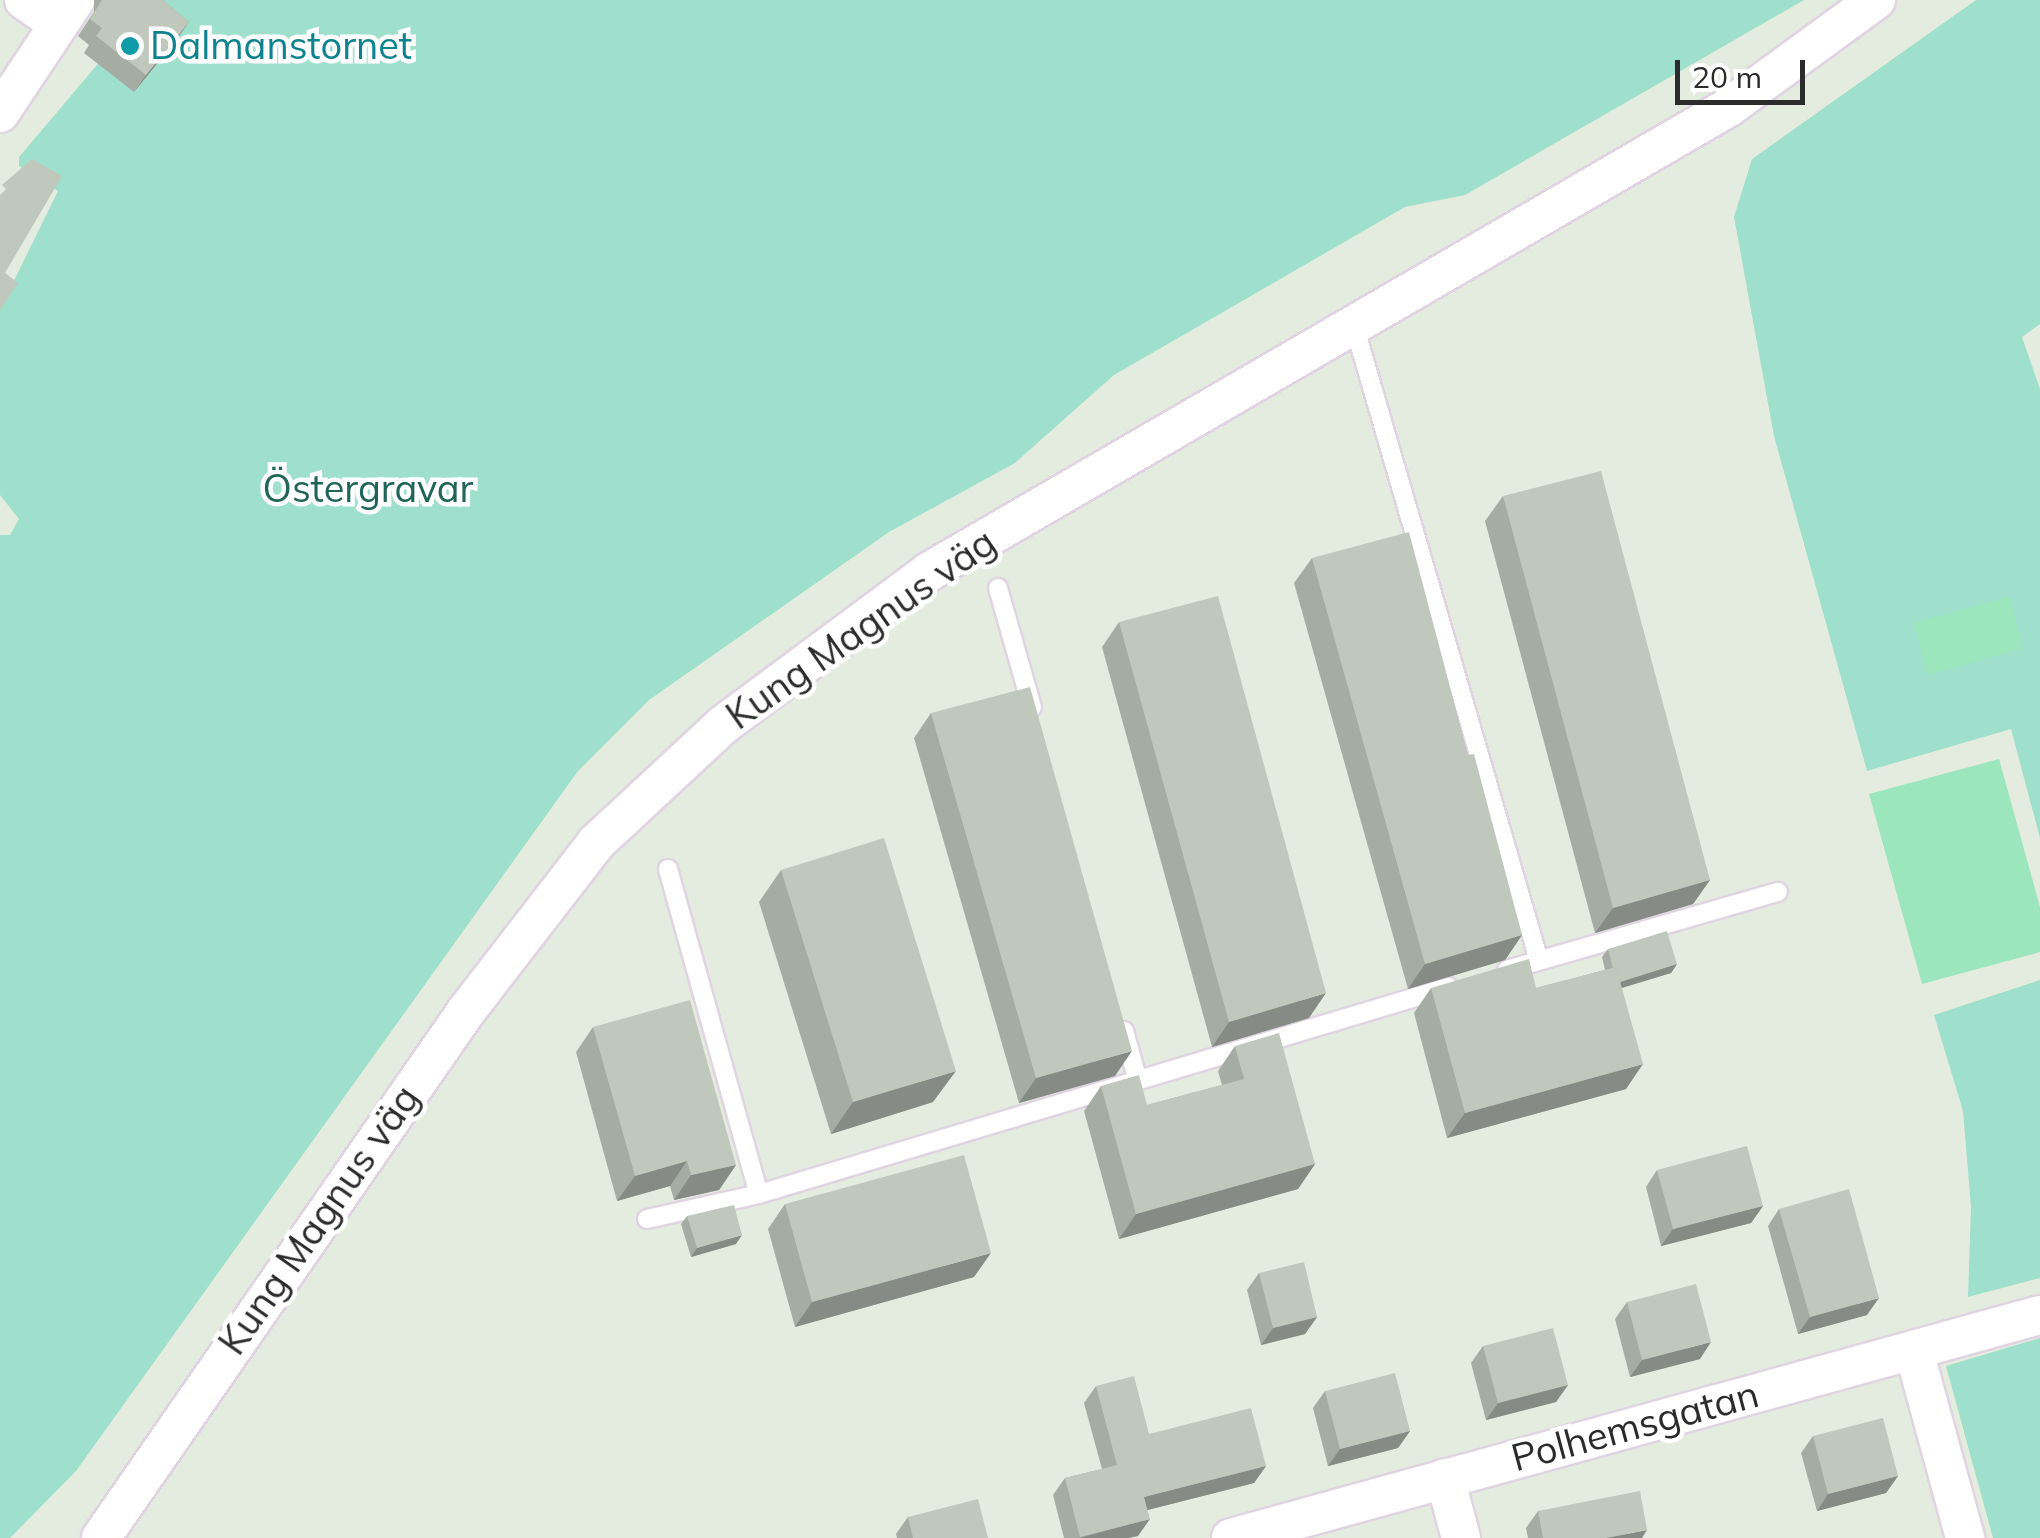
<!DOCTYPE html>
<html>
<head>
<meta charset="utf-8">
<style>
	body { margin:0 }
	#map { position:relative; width:2040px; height:1538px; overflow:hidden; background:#e4ecdf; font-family:Mulish,sans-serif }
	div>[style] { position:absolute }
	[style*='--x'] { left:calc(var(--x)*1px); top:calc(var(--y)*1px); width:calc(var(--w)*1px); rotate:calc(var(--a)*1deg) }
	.green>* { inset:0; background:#9ee0cb }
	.pitch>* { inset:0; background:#9be6bc }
	.roads { filter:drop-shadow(2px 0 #e0d4e3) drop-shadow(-2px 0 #e0d4e3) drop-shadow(0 2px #e0d4e3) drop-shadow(0 -2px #e0d4e3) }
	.service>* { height:18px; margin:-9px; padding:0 9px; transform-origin:9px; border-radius:9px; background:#fff }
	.minor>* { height:38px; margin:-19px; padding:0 19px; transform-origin:19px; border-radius:19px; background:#fff }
	.wall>* { inset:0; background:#a5aca3 }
	.shaded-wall>* { inset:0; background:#868c85 }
	.building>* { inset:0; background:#c0c8be }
	.dots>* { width:28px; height:28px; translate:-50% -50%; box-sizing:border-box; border:5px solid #fff; border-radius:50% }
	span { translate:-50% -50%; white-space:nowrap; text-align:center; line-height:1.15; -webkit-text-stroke:9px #fff; paint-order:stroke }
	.culture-label { font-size:38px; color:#0d838f }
	.left { translate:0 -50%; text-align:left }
	.park-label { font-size:38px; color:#1f6558 }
	.street-label { font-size:38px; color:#2b2b2b }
	.scale { position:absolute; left:1675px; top:60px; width:130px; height:45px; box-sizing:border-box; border:5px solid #2b2b2b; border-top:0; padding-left:12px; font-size:30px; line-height:35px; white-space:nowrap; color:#2b2b2b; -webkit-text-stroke:8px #fff; paint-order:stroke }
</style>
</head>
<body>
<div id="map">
	<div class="green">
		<i style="clip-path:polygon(152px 0,1804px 0,1465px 195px,1405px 207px,1114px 375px,1015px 463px,889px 532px,649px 700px,578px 771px,76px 1471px,10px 1538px,0 1538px,0 535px,10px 535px,19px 519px,0 495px,0 309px,58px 191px,19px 166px,19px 157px)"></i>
		<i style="clip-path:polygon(1976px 0,2040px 0,2040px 324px,2022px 337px,2040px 389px,2040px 838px,2011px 729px,1867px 771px,1774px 436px,1734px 217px,1752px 159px)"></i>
		<i style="clip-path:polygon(2040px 980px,2040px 1278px,1968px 1297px,1971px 1207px,1963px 1111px,1934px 1015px)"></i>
		<i style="clip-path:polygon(2040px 1338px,2040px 1538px,1993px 1538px,1946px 1366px)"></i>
	</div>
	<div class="pitch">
		<i style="clip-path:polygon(2009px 597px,2023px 648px,1928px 675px,1914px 623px)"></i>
		<i style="clip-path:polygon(1999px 759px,2040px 907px,2040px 952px,1922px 984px,1869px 794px)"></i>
	</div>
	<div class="roads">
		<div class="service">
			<i style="--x:1354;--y:325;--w:662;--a:73.78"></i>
			<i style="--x:998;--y:588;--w:124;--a:74.1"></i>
			<i style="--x:668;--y:869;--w:337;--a:74.4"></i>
			<i style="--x:1507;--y:970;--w:282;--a:-16.1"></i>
			<i style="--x:1124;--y:1031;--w:49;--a:74.5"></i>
			<i style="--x:647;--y:1219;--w:115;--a:-12.6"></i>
			<i style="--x:759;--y:1194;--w:720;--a:-16.7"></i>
		</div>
		<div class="minor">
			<i style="--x:24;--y:0;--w:42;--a:34.4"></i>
			<i style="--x:0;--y:113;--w:136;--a:-56.4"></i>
			<i style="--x:1914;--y:1351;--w:194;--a:74.7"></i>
			<i style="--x:1445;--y:1478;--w:62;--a:75.1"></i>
			<i style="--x:101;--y:1538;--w:642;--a:-55.27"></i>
			<i style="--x:467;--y:1010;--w:211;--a:-52.3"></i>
			<i style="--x:596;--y:843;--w:173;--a:-42.9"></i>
			<i style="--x:723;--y:725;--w:258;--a:-36.6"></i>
			<i style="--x:930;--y:571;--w:924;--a:-30.14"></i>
			<i style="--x:1729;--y:107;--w:182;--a:-36.1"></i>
			<i style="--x:1231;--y:1538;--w:839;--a:-15.41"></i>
		</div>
	</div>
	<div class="wall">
		<i style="clip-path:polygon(94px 0,163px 0,189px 22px,134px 92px,84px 53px,89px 45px,78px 36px,94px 12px)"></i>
		<i style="clip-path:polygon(1503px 496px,1710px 880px,1693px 904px,1595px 933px,1485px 521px)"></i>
		<i style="clip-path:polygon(1312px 558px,1468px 755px,1522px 935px,1505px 960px,1408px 989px,1294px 583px)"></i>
		<i style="clip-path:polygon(1119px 622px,1309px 1018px,1212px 1047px,1102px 647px)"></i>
		<i style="clip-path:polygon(931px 713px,1115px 1076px,1019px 1103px,914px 738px)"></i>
		<i style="clip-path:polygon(781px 870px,933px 1102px,831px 1134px,759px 902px)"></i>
		<i style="clip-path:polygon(1608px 949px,1677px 964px,1671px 973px,1622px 988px,1626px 1089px,1447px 1138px,1414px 1013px,1431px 988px,1536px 988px,1605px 970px,1602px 957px)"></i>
		<i style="clip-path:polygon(593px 1027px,736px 1165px,719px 1190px,674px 1200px,670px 1186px,617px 1201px,576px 1052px)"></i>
		<i style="clip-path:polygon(1235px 1046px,1315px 1164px,1298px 1189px,1119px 1239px,1084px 1111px,1101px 1086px,1147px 1105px,1222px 1085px,1218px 1071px)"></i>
		<i style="clip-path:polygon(1657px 1170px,1763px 1206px,1751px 1223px,1661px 1246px,1646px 1187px)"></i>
		<i style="clip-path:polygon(785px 1204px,974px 1277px,795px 1327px,768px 1229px)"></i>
		<i style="clip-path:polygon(1779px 1209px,1867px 1315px,1798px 1334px,1768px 1226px)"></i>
		<i style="clip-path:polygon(687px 1216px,736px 1244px,691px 1257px,681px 1224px)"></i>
		<i style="clip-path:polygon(1259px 1273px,1317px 1317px,1305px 1334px,1261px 1345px,1247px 1290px)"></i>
		<i style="clip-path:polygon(1627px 1302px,1700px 1359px,1630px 1377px,1615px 1319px)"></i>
		<i style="clip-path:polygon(1483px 1346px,1568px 1385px,1556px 1402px,1486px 1420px,1471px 1363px)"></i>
		<i style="clip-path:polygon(1096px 1386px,1149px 1434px,1266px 1466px,1254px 1483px,1147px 1510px,1138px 1536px,1128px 1538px,1064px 1538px,1053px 1495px,1065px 1478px,1102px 1469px,1084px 1403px)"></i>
		<i style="clip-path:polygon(1325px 1391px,1410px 1431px,1398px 1448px,1328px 1466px,1313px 1408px)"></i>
		<i style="clip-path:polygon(1813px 1436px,1898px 1476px,1886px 1493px,1817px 1511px,1801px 1453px)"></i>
		<i style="clip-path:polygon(1538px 1511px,1642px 1538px,1528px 1538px,1526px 1528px)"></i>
		<i style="clip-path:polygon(908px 1517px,988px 1538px,897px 1538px,896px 1534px)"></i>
	</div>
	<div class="shaded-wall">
		<i style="clip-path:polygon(189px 22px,177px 39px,134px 92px,146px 75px)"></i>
		<i style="clip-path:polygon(1710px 880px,1693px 904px,1595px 933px,1613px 908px)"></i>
		<i style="clip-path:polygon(1522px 935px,1505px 960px,1408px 989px,1425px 964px)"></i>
		<i style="clip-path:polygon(1677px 964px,1671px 973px,1611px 991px,1617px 983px)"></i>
		<i style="clip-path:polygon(1326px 993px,1309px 1018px,1212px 1047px,1229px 1022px)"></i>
		<i style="clip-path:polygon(1132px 1051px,1115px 1076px,1019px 1103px,1036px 1078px)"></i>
		<i style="clip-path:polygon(1643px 1064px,1626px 1089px,1447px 1138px,1465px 1113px)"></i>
		<i style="clip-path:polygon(956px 1071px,933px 1102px,831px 1134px,853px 1102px)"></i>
		<i style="clip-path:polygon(687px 1161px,670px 1186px,617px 1201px,635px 1176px)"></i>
		<i style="clip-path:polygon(1315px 1164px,1298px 1189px,1119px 1239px,1136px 1214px)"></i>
		<i style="clip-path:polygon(736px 1165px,719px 1190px,674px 1200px,691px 1175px)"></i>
		<i style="clip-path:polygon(1763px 1206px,1751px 1223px,1661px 1246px,1673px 1229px)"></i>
		<i style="clip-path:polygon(742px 1235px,736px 1244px,691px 1257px,697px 1248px)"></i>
		<i style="clip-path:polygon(991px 1253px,974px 1277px,795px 1327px,812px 1302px)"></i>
		<i style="clip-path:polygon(1879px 1298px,1867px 1315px,1798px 1334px,1810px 1317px)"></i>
		<i style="clip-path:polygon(1317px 1317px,1305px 1334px,1261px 1345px,1273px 1328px)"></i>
		<i style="clip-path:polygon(1711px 1342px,1700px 1359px,1630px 1377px,1642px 1360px)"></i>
		<i style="clip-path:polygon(1568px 1385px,1556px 1402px,1486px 1420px,1498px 1403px)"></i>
		<i style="clip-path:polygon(1410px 1431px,1398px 1448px,1328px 1466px,1340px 1449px)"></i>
		<i style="clip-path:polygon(1266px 1466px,1254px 1483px,1132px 1514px,1144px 1497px)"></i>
		<i style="clip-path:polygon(1898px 1476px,1886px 1493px,1817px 1511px,1828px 1494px)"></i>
		<i style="clip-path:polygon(1150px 1519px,1138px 1536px,1128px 1538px,1079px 1538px)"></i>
		<i style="clip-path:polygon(1647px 1530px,1642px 1538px,1606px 1538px)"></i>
	</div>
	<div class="building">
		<i style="clip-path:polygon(102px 0,163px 0,189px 22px,146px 75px,96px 36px,102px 28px,90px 19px)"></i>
		<i style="clip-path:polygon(32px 159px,62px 176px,5px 273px,18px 283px,0 310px,0 195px,6px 189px,2px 185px)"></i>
		<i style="clip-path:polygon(1601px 471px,1710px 880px,1613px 908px,1503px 496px)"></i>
		<i style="clip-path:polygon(1409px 532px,1468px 755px,1474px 754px,1522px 935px,1425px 964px,1312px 558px)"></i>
		<i style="clip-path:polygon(1218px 596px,1326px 993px,1229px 1022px,1119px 622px)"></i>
		<i style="clip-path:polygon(1030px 687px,1132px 1051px,1036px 1078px,931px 713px)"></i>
		<i style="clip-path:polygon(884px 838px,956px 1071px,853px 1102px,781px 870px)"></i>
		<i style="clip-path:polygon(1667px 931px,1677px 964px,1620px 982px,1616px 967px,1613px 968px,1608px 949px)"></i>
		<i style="clip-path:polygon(1529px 959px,1536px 988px,1616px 967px,1643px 1064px,1465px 1113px,1431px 988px)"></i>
		<i style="clip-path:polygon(690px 1000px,736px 1165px,691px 1175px,687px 1161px,635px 1176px,593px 1027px)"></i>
		<i style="clip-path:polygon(1279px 1033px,1315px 1164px,1136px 1214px,1101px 1086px,1139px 1075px,1147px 1105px,1244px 1079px,1235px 1046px)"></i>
		<i style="clip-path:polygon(1747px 1146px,1763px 1206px,1673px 1229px,1657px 1170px)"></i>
		<i style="clip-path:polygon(964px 1155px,991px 1253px,812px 1302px,785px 1204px)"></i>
		<i style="clip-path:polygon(1849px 1189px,1879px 1298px,1810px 1317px,1779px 1209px)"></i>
		<i style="clip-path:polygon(734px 1205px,742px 1235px,697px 1248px,687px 1216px)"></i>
		<i style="clip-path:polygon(1304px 1262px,1317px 1317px,1273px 1328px,1259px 1273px)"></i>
		<i style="clip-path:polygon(1696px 1284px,1711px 1342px,1642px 1360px,1627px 1302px)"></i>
		<i style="clip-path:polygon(1553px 1328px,1568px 1385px,1498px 1403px,1483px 1346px)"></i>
		<i style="clip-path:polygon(1395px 1373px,1410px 1431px,1340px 1449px,1325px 1391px)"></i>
		<i style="clip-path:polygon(1134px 1376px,1149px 1434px,1251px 1408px,1266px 1466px,1144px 1497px,1150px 1519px,1080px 1537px,1065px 1478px,1117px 1465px,1096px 1386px)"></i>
		<i style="clip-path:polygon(1883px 1418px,1898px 1476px,1828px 1494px,1813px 1436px)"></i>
		<i style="clip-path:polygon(1640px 1491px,1647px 1530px,1606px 1538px,1543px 1538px,1538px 1511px)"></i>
		<i style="clip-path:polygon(978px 1499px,988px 1538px,913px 1538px,908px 1517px)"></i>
	</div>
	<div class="dots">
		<i style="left:130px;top:46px;background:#0f9aa8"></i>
	</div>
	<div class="culture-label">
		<span class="left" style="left:150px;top:46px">Dalmanstornet</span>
	</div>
	<div class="park-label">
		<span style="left:368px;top:489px">Östergravar</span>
	</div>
	<div class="street-label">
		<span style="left:861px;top:629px;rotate:-35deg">Kung Magnus väg</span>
		<span style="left:319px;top:1220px;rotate:-55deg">Kung Magnus väg</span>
		<span style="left:1635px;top:1426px;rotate:-15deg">Polhemsgatan</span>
	</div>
	<div class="scale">20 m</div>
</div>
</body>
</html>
